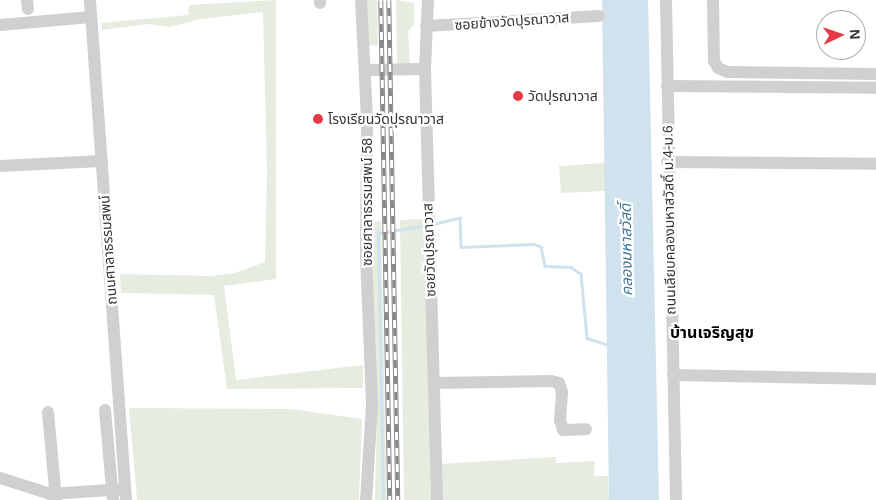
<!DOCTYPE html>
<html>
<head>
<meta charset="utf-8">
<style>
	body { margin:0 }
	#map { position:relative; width:876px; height:500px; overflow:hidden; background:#fff; font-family:Arial,"Noto Sans Thai",sans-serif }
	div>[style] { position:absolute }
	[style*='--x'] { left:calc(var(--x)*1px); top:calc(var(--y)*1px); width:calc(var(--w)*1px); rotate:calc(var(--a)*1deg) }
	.green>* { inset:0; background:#e6ecdf }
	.water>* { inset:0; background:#cfe2ee }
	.stream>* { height:2.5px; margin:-1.25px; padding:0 1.25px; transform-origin:1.25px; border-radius:1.25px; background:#cfe2ee }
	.minor>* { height:12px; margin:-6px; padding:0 6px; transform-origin:6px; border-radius:6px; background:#d0d0d0 }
	.rail>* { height:4.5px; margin-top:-2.25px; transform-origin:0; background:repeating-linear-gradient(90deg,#fff 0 8px,#888 0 16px); box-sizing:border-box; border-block:1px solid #888 }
	.dots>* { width:14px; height:14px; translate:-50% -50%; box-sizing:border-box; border:2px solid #fff; border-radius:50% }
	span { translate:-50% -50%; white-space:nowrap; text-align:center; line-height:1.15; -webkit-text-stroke:5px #fff; paint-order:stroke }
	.street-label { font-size:14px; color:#333 }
	.poi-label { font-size:14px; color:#333 }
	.left { translate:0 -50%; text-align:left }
	.water-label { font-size:15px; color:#3f7597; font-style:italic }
	.quarter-label { font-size:16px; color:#000; font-weight:700 }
	.north { position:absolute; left:816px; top:10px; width:50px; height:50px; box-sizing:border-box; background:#fff; border:1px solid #adadad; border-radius:50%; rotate:87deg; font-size:14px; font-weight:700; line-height:20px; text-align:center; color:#333 }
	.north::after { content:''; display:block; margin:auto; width:18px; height:22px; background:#e63946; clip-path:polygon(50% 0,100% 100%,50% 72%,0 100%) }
</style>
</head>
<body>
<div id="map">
	<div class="green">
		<i style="clip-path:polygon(276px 0,276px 279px,224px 286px,236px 380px,363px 365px,363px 388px,227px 389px,214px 295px,121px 293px,120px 274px,211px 276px,235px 273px,265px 262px,267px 173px,263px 12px,201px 19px,170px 27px,148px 24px,102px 30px,101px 23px,188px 15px,189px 5px)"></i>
		<i style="clip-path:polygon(365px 0,377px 0,378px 45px,367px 46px)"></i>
		<i style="clip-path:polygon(396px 0,414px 3px,414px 24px,408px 32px,410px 65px,397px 69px)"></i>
		<i style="clip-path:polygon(605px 163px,606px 191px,561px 193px,559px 166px)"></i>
		<i style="clip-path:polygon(424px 219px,431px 500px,404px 500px,400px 220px)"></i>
		<i style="clip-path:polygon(381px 221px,387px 500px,375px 500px,377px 414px,371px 222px)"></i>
		<i style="clip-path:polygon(129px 408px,291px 409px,362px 419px,359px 500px,137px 500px)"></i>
		<i style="clip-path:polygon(556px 457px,556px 463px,595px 461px,594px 476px,608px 476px,609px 500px,440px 500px,439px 464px)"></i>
	</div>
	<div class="water">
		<i style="clip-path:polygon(602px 0,648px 0,659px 500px,609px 500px)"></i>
	</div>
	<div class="stream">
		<i style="--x:433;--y:224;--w:28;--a:-13"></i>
		<i style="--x:460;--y:218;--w:29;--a:88"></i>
		<i style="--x:461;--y:247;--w:73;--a:-2.4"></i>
		<i style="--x:534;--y:244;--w:8;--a:23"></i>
		<i style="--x:541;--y:247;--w:19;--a:78"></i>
		<i style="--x:545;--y:266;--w:26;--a:2"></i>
		<i style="--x:571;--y:267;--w:12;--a:35"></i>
		<i style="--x:581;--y:274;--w:64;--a:84.6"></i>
		<i style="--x:587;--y:338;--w:25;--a:18"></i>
		<i style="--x:383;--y:500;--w:267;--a:-91.1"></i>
		<i style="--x:378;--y:233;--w:47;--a:-8.7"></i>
	</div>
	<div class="minor">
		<i style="--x:27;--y:0;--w:9;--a:84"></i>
		<i style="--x:90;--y:0;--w:501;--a:85.88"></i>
		<i style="--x:320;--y:0;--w:3;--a:90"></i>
		<i style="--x:361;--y:0;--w:118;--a:87.1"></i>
		<i style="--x:367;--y:118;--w:137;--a:90.4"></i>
		<i style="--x:366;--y:255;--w:150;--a:87.7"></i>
		<i style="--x:372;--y:405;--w:95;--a:93.6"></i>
		<i style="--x:428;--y:0;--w:69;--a:92.5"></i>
		<i style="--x:425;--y:69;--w:431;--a:88.4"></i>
		<i style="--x:666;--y:0;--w:500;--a:88.85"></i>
		<i style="--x:713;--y:0;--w:61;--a:89.1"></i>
		<i style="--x:714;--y:61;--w:8;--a:60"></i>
		<i style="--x:718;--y:68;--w:11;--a:22"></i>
		<i style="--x:728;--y:72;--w:148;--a:0.8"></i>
		<i style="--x:0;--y:25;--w:91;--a:-5"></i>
		<i style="--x:426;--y:26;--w:173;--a:-3.3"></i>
		<i style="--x:365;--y:70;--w:60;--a:-1"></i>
		<i style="--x:667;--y:86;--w:209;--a:0.5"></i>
		<i style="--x:667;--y:162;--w:209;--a:0.5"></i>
		<i style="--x:0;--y:166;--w:102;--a:-2.8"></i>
		<i style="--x:673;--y:375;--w:203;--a:1.1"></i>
		<i style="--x:434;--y:383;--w:117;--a:-1"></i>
		<i style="--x:551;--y:381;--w:8;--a:14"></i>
		<i style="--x:559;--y:383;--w:9;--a:72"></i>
		<i style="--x:562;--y:392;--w:28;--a:94"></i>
		<i style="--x:560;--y:420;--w:10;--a:73"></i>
		<i style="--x:563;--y:430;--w:23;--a:-2"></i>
		<i style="--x:105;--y:410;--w:90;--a:84.9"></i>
		<i style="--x:48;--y:412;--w:88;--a:84.8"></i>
		<i style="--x:0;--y:478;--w:52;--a:17.7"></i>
		<i style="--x:50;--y:494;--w:75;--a:-3.8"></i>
	</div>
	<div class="rail">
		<i style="--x:381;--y:0;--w:500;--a:88.97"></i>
		<i style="--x:389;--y:0;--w:500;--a:88.97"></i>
	</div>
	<div class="dots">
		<i style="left:518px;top:96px;background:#e63946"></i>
		<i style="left:318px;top:119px;background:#e63946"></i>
	</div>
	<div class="street-label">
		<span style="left:512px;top:21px;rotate:-4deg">ซอยข้างวัดปุรณาวาส</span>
		<span style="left:367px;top:202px;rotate:-90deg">ซอยศาลาธรรมสพน์ 58</span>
		<span style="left:669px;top:220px;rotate:-91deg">ถนนเลียบคลองมหาสวัสดิ์ ม.4-ม.6</span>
		<span style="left:108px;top:250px;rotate:-94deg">ถนนศาลาธรรมสพน์</span>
		<span style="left:429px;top:250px;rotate:-92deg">ซอยวัดปุรณาวาส</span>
	</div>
	<div class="poi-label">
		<span class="left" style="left:528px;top:96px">วัดปุรณาวาส</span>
		<span class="left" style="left:328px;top:119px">โรงเรียนวัดปุรณาวาส</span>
	</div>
	<div class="water-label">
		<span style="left:626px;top:250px;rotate:-91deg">คลองมหาสวัสดิ์</span>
	</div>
	<div class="quarter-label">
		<span style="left:712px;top:333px">บ้านเจริญสุข</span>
	</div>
	<div class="north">N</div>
</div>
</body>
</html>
